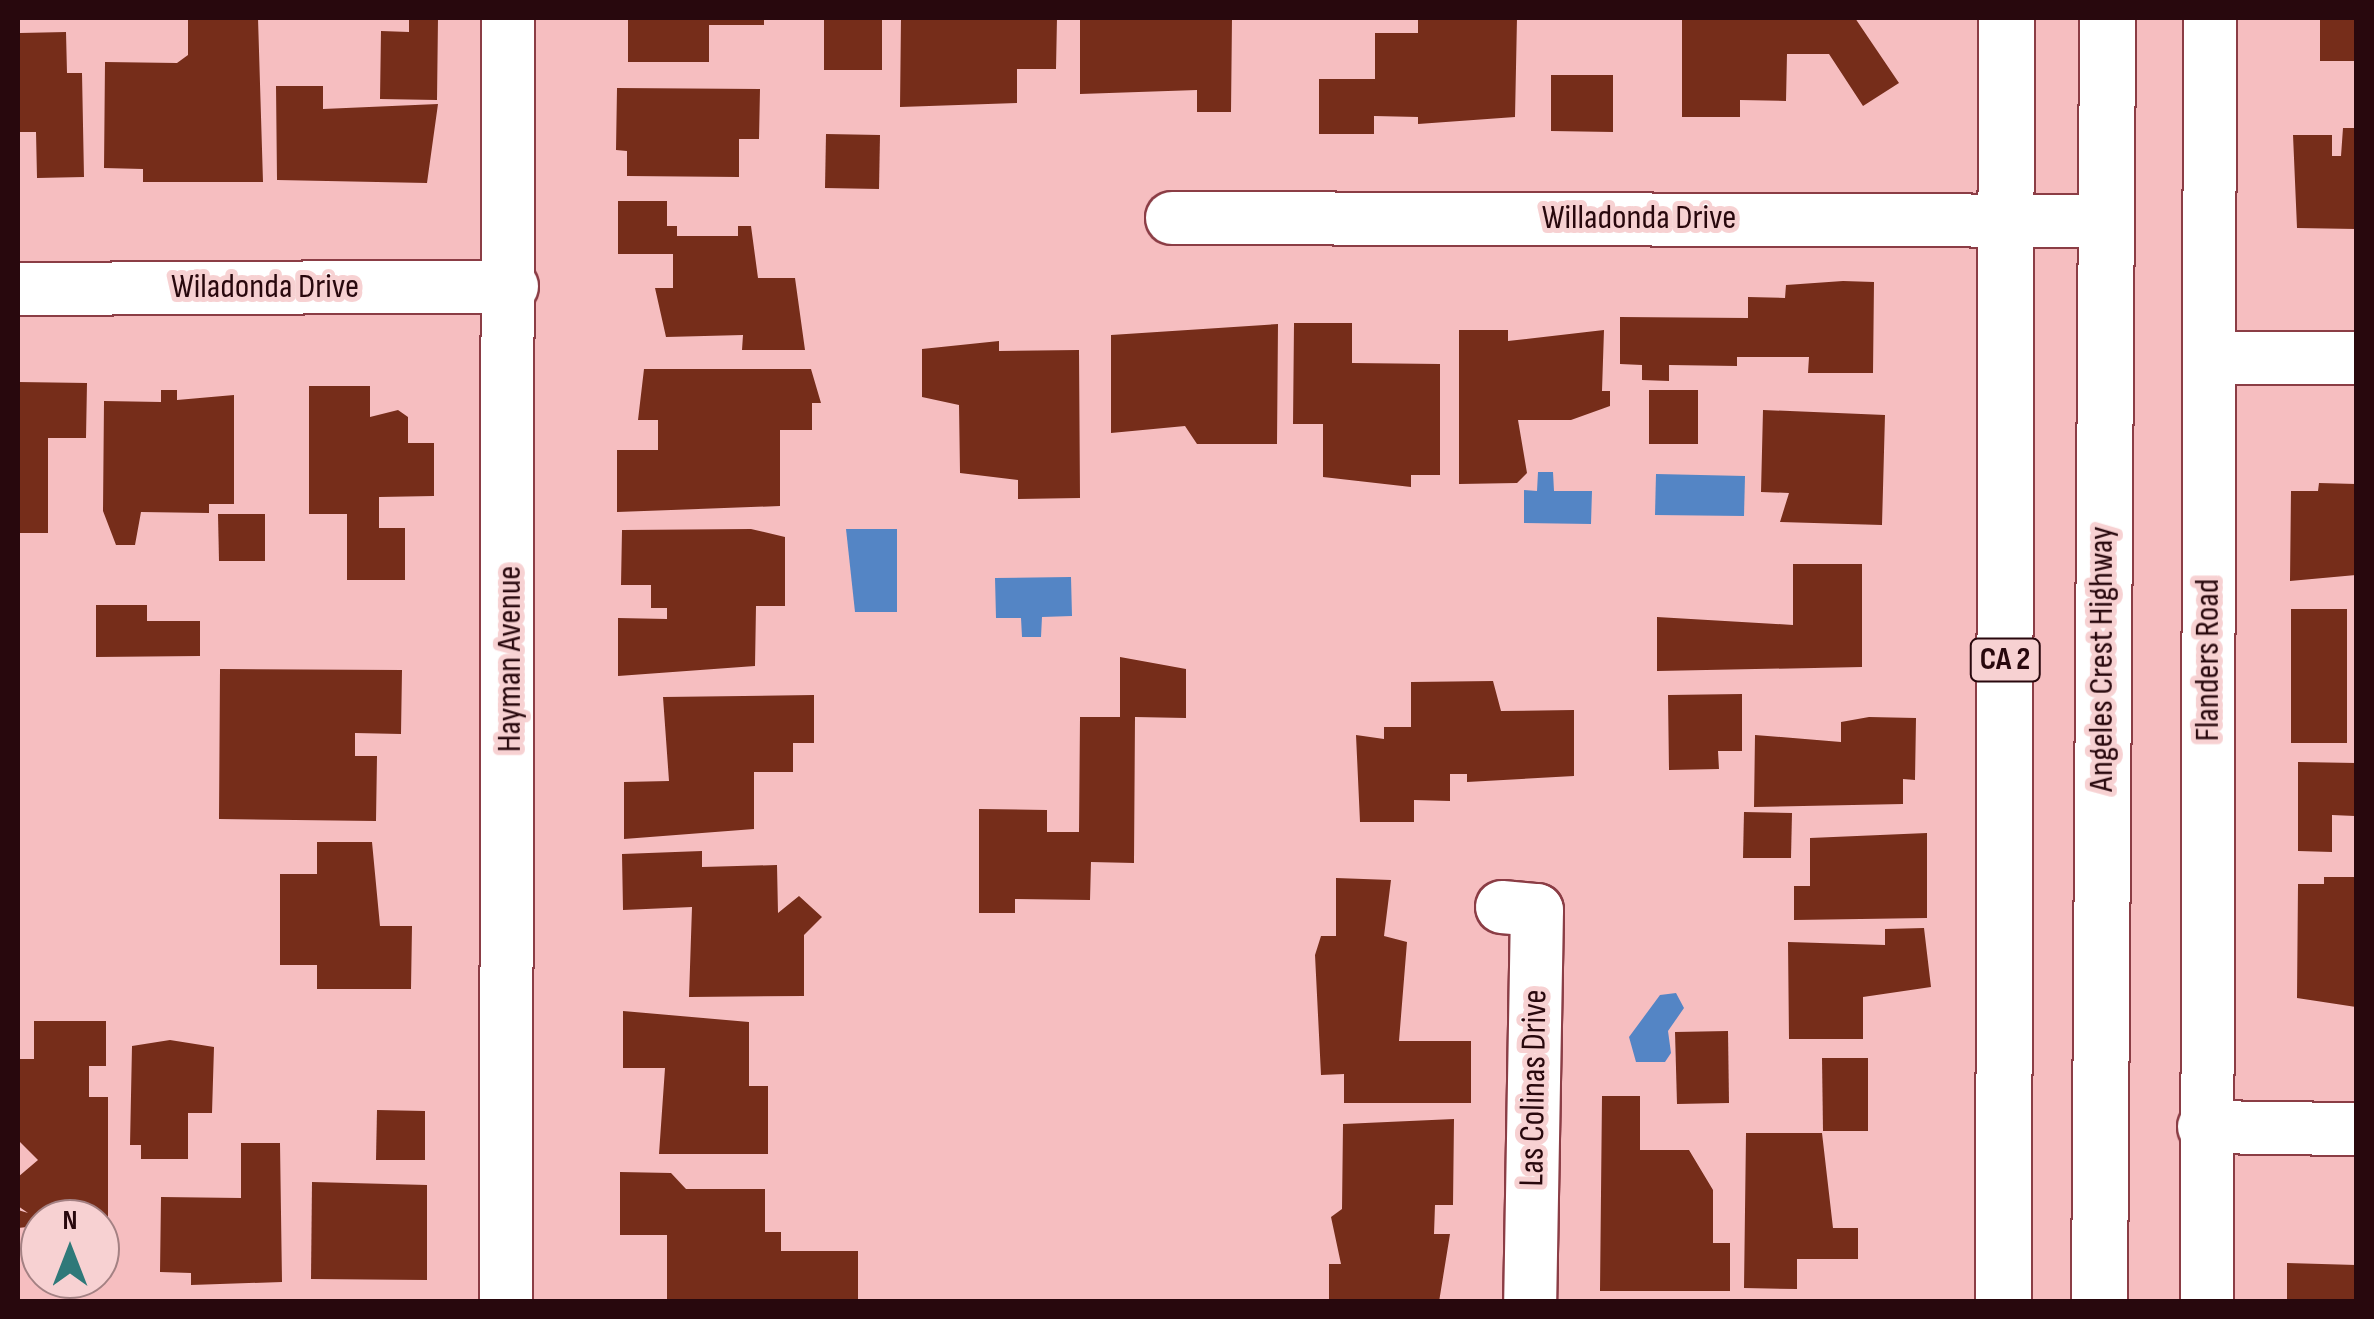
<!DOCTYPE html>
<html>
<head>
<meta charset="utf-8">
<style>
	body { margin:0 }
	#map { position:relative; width:2374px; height:1319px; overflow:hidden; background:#f6bec0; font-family:"Sofia Sans Condensed",sans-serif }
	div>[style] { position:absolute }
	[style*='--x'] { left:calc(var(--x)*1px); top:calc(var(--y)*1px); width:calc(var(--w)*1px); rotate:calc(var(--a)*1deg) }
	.water>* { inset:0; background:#5485c5 }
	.building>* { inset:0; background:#762d1a }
	.roads { filter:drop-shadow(2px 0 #8b3d45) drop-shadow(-2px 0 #8b3d45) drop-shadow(0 2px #8b3d45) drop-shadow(0 -2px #8b3d45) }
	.minor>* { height:52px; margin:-26px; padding:0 26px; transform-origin:26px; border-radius:26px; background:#fff }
	.major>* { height:55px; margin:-27.5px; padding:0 27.5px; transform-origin:27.5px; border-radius:27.5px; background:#fff }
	span { translate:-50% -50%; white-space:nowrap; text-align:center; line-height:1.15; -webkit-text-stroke:10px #f7d1d2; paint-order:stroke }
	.shield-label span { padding:2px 8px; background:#f7d1d2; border:2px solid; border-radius:8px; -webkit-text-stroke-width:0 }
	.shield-label { font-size:32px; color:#28080d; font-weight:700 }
	.street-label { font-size:35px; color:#28080d }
	.frame { position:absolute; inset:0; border:20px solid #28080d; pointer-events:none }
	.north { position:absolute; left:20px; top:1199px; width:100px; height:100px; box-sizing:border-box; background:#f7d1d2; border:2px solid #a48183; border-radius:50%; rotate:0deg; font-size:28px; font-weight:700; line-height:40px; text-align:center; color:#28080d }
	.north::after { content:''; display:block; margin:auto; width:35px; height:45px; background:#2f7979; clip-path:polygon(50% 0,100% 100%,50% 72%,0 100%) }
</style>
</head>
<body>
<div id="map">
	<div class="water">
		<i style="clip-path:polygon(1538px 472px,1553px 472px,1554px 491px,1592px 491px,1591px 524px,1524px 523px,1524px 490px,1537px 491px)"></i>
		<i style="clip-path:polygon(1656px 474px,1745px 476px,1744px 516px,1655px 515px)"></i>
		<i style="clip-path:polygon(846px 529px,897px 529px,897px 612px,855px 612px)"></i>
		<i style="clip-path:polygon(1071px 577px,1072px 616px,1042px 617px,1041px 637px,1022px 637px,1021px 618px,996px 618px,995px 578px)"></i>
		<i style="clip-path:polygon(1676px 993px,1684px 1008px,1668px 1031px,1671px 1053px,1665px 1062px,1636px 1062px,1629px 1037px,1660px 995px)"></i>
	</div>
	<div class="building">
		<i style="clip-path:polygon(188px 18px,258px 18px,263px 182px,143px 182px,143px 169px,104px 168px,105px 62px,177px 63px,188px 55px)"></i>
		<i style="clip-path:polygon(409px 18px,438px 18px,437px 100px,380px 99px,381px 31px,409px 32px)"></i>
		<i style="clip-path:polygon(628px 18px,764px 18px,764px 25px,709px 25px,709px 62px,628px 62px)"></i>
		<i style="clip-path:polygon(824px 18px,882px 18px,882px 70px,824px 70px)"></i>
		<i style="clip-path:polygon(901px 18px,1057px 18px,1056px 69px,1017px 69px,1017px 103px,900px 107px)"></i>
		<i style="clip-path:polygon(1080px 18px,1232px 18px,1231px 112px,1197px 112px,1197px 90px,1080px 94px)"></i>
		<i style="clip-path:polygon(1418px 18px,1517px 18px,1515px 117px,1418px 124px,1418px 117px,1374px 116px,1374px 134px,1319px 134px,1319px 79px,1375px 79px,1375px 33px,1418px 33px)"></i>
		<i style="clip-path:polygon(1682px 18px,1855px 18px,1899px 83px,1863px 106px,1829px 54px,1787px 54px,1786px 101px,1740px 100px,1740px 117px,1682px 117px)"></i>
		<i style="clip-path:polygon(2320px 18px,2356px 18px,2356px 61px,2320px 61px)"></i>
		<i style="clip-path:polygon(66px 32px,67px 73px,82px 73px,84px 177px,37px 178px,36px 132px,18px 132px,20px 33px)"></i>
		<i style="clip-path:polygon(1551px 75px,1613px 75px,1613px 132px,1551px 131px)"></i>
		<i style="clip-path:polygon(276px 86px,323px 86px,323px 109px,438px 104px,427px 183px,277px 180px)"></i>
		<i style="clip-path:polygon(617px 88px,760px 89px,759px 139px,739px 139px,739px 177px,627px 176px,627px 151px,616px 150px)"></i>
		<i style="clip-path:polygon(2343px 128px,2356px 128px,2356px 229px,2297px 228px,2293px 135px,2332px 135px,2332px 156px,2341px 156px)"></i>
		<i style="clip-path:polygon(826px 134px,880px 135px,879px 189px,825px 188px)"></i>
		<i style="clip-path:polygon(618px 201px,667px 201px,667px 226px,677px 226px,677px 236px,738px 236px,738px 226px,751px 226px,758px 278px,795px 278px,805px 350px,742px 350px,743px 335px,666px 337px,655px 288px,673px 288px,673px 254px,618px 254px)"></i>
		<i style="clip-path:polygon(1843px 281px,1874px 282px,1873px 373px,1808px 373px,1809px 357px,1737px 357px,1737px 366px,1669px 365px,1669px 381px,1642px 380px,1642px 365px,1620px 364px,1620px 317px,1748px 318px,1748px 297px,1785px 298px,1786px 285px)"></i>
		<i style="clip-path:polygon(1294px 323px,1352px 323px,1352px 363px,1440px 364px,1440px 475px,1411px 475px,1411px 487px,1323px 477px,1323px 424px,1293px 424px)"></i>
		<i style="clip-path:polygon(1278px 324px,1277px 444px,1197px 444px,1185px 426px,1111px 433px,1111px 335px)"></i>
		<i style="clip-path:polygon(1459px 330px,1508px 330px,1508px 341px,1604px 330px,1602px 391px,1610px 391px,1610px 406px,1571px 420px,1518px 420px,1527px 473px,1517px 483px,1459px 484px)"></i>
		<i style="clip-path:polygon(999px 341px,999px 351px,1079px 350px,1080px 498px,1018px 499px,1018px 480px,960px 473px,959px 405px,922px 397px,922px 349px)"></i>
		<i style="clip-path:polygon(644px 369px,811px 369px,821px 403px,812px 403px,812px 430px,780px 430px,780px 506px,617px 512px,617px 450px,658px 450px,658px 420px,638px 420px)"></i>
		<i style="clip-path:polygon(18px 382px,87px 383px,86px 438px,48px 438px,48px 533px,18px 533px)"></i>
		<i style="clip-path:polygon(309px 386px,370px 386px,370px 417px,398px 410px,408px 417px,408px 443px,434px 443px,434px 496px,379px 497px,379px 528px,405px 528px,405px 580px,347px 580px,347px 514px,309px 514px)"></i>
		<i style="clip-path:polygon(161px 390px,177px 390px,177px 400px,234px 395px,234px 504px,209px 504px,209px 513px,141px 512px,135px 545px,116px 545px,103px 511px,104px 401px,161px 402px)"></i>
		<i style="clip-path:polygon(1649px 390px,1698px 390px,1698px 444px,1649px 444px)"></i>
		<i style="clip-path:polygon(1763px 410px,1885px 415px,1882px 525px,1780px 522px,1789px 493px,1761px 492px)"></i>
		<i style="clip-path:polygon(2319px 483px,2356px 484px,2356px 575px,2290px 581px,2291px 491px,2318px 491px)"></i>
		<i style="clip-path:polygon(218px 514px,265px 514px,265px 561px,219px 561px)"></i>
		<i style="clip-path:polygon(751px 529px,785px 537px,785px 606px,756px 606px,755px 666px,618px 676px,618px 618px,667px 619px,667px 608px,651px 608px,651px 585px,621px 585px,622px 530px)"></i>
		<i style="clip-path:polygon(1793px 564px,1862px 564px,1862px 667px,1657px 671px,1657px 617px,1793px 625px)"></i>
		<i style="clip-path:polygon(96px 605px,147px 605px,147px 621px,200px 621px,200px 656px,96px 657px)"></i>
		<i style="clip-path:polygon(2291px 609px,2347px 609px,2347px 743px,2291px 743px)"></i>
		<i style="clip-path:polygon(1120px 657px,1186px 669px,1186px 718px,1135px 717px,1134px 863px,1091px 862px,1090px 900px,1015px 899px,1015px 913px,979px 913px,979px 809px,1047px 810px,1047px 832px,1079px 832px,1080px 717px,1120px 717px)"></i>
		<i style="clip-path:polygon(220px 669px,402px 670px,401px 734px,355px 733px,355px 756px,377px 756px,376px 821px,219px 819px)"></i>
		<i style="clip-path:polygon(1493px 681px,1501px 711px,1574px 710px,1574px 776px,1467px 782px,1467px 774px,1450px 774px,1450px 801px,1414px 800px,1414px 822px,1360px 822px,1356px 735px,1384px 739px,1384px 727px,1411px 727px,1411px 682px)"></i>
		<i style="clip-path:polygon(1742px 694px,1742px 751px,1718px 751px,1719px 769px,1669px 770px,1668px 695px)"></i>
		<i style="clip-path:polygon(814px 695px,814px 743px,793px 743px,793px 772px,754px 772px,754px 829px,624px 839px,624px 782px,669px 781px,663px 697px)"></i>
		<i style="clip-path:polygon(1869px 717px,1916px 718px,1915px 780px,1903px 779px,1903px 804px,1754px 807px,1755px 735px,1841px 742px,1841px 722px)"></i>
		<i style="clip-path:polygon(2298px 762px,2356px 763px,2355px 816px,2332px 815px,2332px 852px,2298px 851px)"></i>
		<i style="clip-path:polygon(1744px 812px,1792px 813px,1791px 858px,1743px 858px)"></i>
		<i style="clip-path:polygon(1927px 833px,1927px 918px,1794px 920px,1794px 886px,1810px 886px,1810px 838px)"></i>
		<i style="clip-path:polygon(317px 842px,372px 842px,380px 926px,412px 926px,411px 989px,317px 989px,317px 965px,280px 965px,280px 874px,317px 874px)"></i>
		<i style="clip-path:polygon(702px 851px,702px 867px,777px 865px,778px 913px,799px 896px,822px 917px,804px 935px,804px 996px,689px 997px,692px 907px,623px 910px,622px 854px)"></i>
		<i style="clip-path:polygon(2324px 877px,2356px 877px,2356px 1007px,2297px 998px,2298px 884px,2324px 884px)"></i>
		<i style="clip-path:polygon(1336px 878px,1391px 880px,1384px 936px,1407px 942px,1399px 1041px,1471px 1041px,1471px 1103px,1344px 1103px,1344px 1074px,1321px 1075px,1315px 955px,1321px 936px,1336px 936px)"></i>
		<i style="clip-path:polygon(1924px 928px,1931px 987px,1863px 997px,1863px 1039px,1789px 1039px,1788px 942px,1885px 945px,1885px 929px)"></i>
		<i style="clip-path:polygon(623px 1011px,749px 1022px,749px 1086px,768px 1086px,768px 1154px,659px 1154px,665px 1068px,623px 1068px)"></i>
		<i style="clip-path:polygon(34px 1021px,106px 1021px,106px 1066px,89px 1066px,89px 1097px,108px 1097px,108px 1250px,100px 1250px,100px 1219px,18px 1228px,18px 1210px,28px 1213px,18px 1206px,18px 1177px,38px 1160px,18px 1140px,18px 1059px,34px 1059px)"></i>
		<i style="clip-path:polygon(1728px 1031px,1729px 1103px,1677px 1104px,1675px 1032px)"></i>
		<i style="clip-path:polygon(170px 1040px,214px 1047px,212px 1113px,188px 1113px,188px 1159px,141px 1159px,141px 1145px,130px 1145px,132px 1046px)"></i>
		<i style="clip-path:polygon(1822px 1058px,1868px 1058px,1868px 1131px,1823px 1131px)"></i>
		<i style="clip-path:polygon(1602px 1096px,1640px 1096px,1640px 1150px,1689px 1150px,1713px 1190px,1713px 1243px,1730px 1243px,1730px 1291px,1600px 1291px)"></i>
		<i style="clip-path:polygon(377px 1110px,425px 1111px,425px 1160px,376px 1160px)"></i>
		<i style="clip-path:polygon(1454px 1119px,1453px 1205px,1435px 1205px,1434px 1234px,1450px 1234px,1439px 1302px,1329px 1302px,1329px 1264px,1341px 1264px,1331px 1217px,1342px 1209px,1343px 1124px)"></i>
		<i style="clip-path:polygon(1746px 1133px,1822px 1133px,1833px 1228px,1858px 1228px,1858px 1259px,1797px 1259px,1797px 1289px,1744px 1288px)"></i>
		<i style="clip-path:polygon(241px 1143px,280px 1143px,282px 1282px,191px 1285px,191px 1273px,160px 1272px,161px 1197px,241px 1198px)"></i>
		<i style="clip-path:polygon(620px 1172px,671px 1173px,686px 1189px,765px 1189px,765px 1232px,781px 1232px,781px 1251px,858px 1251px,858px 1302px,667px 1302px,667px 1235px,620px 1235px)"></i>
		<i style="clip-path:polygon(312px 1182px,427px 1185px,427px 1280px,311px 1279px)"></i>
		<i style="clip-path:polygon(2287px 1263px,2356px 1265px,2356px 1302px,2287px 1302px)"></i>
	</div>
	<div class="roads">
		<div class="minor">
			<i style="--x:1172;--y:218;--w:933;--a:0.18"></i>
			<i style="--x:18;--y:289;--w:494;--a:-0.3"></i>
			<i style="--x:2211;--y:358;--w:145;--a:0"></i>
			<i style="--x:1502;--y:907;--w:35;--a:5"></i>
			<i style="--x:1537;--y:910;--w:392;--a:91"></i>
			<i style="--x:2204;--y:1127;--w:152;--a:0.8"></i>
			<i style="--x:506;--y:1302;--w:1284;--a:-89.91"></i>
			<i style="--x:2207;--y:1302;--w:1284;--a:-89.87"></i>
		</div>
		<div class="major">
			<i style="--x:2003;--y:1302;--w:1284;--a:-89.87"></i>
			<i style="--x:2099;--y:1302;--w:1284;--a:-89.64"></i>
		</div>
	</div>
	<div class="shield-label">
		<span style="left:2005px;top:660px">CA 2</span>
	</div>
	<div class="street-label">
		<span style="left:1639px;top:218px">Willadonda Drive</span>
		<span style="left:265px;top:287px">Wiladonda Drive</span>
		<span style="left:510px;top:659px;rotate:-90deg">Hayman Avenue</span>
		<span style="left:2102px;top:659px;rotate:-90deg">Angeles Crest Highway</span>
		<span style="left:2208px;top:660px;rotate:-90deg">Flanders Road</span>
		<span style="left:1534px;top:1088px;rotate:-89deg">Las Colinas Drive</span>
	</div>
	<div class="frame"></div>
	<div class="north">N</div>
</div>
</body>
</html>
